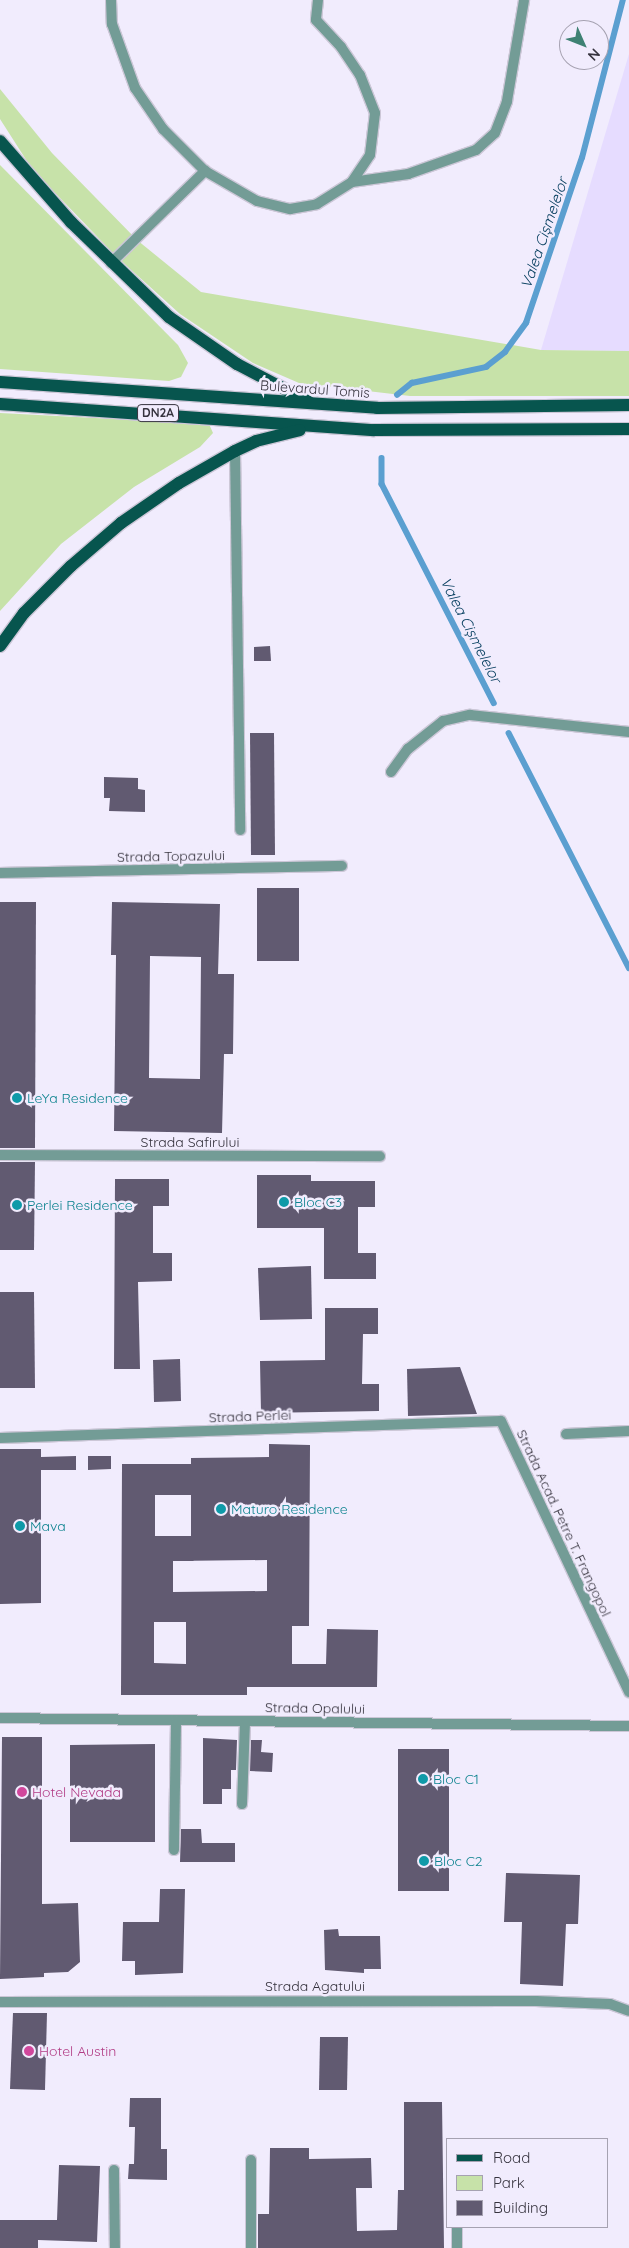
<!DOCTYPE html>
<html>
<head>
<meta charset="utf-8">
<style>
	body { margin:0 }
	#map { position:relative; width:629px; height:2248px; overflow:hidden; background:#f1ecfd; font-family:Quicksand,sans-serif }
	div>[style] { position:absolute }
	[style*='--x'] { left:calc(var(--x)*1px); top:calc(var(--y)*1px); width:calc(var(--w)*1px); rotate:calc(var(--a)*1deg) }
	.built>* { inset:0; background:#e6dcff }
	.green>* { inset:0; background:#c7e2a9 }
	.stream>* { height:5.5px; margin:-2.75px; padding:0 2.75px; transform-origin:2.75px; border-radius:2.75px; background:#5b9fd0 }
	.building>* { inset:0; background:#615a71 }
	.roads { filter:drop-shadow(1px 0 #ccc7d7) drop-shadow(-1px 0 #ccc7d7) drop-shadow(0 1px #ccc7d7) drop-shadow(0 -1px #ccc7d7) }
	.service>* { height:10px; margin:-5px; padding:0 5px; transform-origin:5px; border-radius:5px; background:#739c96 }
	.minor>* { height:10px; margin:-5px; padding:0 5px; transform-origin:5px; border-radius:5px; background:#739c96 }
	.primary>* { height:12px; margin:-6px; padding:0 6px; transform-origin:6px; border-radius:6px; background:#07554e }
	.dots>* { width:14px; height:14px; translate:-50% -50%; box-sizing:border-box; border:2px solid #f1ecfd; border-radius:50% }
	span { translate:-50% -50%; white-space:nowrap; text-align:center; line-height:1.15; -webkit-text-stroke:5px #f1ecfd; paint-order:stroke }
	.shield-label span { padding:1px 4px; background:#f1ecfd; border:1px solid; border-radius:4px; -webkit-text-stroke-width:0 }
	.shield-label { font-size:12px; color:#36333e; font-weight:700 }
	.street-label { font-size:14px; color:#36333e }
	.culture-label { font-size:14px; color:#0d838f }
	.left { translate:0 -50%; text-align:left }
	.hotel-label { font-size:14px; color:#b23c85 }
	.water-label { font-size:15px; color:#094061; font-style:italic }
	.legend { position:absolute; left:446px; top:2138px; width:162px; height:90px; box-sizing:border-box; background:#f1ecfd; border:1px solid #a6a2b1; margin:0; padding:6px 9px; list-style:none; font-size:15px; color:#36333e }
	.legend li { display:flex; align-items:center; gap:10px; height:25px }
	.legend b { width:25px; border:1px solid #a6a2b1 }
	.north { position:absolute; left:559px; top:20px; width:50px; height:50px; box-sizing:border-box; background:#f1ecfd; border:1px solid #a6a2b1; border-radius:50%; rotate:134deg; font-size:14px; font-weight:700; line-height:20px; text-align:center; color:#36333e }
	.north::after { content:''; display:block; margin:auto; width:18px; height:22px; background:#3e8173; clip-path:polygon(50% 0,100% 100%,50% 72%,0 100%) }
</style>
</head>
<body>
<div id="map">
	<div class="built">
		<i style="clip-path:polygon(629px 54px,629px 351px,541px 350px)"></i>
	</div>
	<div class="green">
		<i style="clip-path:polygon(0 89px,52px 153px,137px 240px,201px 292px,541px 350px,629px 351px,629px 396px,410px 396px,299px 383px,253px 363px,180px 314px,117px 257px,32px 169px,0 119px)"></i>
		<i style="clip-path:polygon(0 165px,178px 345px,188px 363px,181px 377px,169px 381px,0 369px)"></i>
		<i style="clip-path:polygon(0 413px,209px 424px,213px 433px,200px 447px,134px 487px,61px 544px,0 611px)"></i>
	</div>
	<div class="stream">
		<i style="--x:397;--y:395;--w:19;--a:-39"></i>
		<i style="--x:412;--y:383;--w:76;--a:-12.2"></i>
		<i style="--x:486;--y:367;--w:24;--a:-38"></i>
		<i style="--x:505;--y:352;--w:36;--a:-54"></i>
		<i style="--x:526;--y:323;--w:174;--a:-71.3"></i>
		<i style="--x:582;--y:158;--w:163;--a:-75.5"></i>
		<i style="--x:382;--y:458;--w:26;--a:90"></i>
		<i style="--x:382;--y:484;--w:246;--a:62.9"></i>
		<i style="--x:509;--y:733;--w:264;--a:62.9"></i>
	</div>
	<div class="building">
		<i style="clip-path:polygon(270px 646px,271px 661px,254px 661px,254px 647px)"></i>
		<i style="clip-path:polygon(250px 733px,274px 733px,275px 855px,251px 855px)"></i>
		<i style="clip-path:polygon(104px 777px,138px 778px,138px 789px,145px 790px,145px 812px,109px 811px,110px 798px,104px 798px)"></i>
		<i style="clip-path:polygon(257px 888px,299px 888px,299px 961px,257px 961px)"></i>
		<i style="clip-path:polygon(0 902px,36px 902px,35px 1148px,0 1148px)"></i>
		<i style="clip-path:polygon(evenodd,112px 902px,220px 904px,218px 974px,234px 974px,233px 1054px,224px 1054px,222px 1133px,114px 1131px,116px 955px,111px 955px,112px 902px,150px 956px,201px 957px,200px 1079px,149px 1078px,150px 956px)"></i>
		<i style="clip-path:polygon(0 1162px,35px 1162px,34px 1250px,0 1250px)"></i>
		<i style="clip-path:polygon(257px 1175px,311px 1175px,311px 1181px,375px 1181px,375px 1207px,358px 1207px,358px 1253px,376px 1253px,376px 1279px,324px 1279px,324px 1228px,257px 1228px)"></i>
		<i style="clip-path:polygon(115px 1179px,169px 1179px,169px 1206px,153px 1206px,153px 1253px,172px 1253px,172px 1281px,138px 1282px,140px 1369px,114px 1369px)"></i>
		<i style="clip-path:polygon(311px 1266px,312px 1319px,260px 1320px,258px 1268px)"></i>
		<i style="clip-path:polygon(0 1292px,34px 1292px,35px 1388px,0 1388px)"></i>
		<i style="clip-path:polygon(325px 1308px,378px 1308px,378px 1334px,363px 1334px,362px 1384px,379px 1384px,379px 1411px,261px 1413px,260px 1361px,325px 1360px)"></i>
		<i style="clip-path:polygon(180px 1359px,181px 1401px,154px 1402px,153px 1360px)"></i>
		<i style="clip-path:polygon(460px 1367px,477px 1414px,408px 1416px,407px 1369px)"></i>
		<i style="clip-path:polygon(evenodd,269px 1444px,310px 1445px,309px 1626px,292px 1626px,292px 1664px,326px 1664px,327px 1629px,378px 1630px,377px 1687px,247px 1687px,247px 1695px,121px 1695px,122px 1464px,191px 1464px,191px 1458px,269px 1457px,269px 1444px,155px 1495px,191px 1495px,191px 1536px,155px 1536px,155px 1495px,269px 1444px,267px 1560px,267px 1591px,173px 1592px,173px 1561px,267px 1560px,269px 1444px,154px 1622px,186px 1622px,186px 1664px,154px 1663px,154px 1622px)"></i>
		<i style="clip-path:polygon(0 1449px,41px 1449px,41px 1457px,76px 1456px,76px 1470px,41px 1470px,41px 1603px,0 1604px)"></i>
		<i style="clip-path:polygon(88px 1456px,111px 1456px,111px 1469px,88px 1470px)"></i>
		<i style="clip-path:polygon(2px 1737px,42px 1737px,42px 1904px,78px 1903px,80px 1962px,68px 1972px,44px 1973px,44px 1977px,0 1979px)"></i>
		<i style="clip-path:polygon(203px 1738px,237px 1740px,236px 1770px,231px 1770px,231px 1789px,222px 1789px,222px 1804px,203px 1804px)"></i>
		<i style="clip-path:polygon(251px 1740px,262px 1740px,261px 1752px,273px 1753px,272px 1772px,250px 1771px)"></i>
		<i style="clip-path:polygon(155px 1744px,155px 1842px,70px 1842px,70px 1745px)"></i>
		<i style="clip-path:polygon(398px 1749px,449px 1749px,449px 1891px,398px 1891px)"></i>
		<i style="clip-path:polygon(181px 1829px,201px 1829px,202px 1843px,235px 1843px,235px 1862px,180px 1862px)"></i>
		<i style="clip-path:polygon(506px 1873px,580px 1875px,578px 1924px,566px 1924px,563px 1986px,520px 1984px,522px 1922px,504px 1922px)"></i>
		<i style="clip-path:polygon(160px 1889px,185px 1889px,183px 1973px,135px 1975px,135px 1961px,122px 1961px,123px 1922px,159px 1922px)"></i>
		<i style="clip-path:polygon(338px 1929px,339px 1936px,380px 1936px,381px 1969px,364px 1969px,364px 1973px,325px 1970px,324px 1930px)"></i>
		<i style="clip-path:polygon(13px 2013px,47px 2013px,45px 2090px,10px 2089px)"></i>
		<i style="clip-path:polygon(320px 2037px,348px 2037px,347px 2090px,319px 2090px)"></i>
		<i style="clip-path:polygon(130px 2098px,161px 2098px,161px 2149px,167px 2149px,167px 2180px,128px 2179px,129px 2164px,134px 2164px,135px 2127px,129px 2127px)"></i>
		<i style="clip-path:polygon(404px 2102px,442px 2102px,444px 2248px,258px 2248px,258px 2214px,269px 2214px,270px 2148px,309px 2148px,309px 2159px,371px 2158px,372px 2188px,356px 2188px,357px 2231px,397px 2230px,398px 2190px,404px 2190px)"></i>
		<i style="clip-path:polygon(59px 2165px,100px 2166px,97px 2242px,38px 2240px,38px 2248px,0 2248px,0 2220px,57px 2220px)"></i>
	</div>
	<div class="roads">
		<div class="service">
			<i style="--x:111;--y:0;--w:24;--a:88"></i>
			<i style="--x:112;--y:24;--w:68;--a:70.2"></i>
			<i style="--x:135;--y:88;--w:50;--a:55.7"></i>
			<i style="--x:163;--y:129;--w:59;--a:45"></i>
			<i style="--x:205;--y:171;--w:60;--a:30"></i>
			<i style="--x:257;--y:201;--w:34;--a:14"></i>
			<i style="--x:290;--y:209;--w:27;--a:-10"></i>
			<i style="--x:317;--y:204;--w:41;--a:-32.2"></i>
			<i style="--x:352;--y:182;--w:57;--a:-8.1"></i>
			<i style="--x:408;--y:174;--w:72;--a:-19.4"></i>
			<i style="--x:476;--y:150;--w:25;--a:-42"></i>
			<i style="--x:495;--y:133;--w:34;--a:-69"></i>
			<i style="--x:507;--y:101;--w:102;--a:-80.4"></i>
			<i style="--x:318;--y:0;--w:20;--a:96"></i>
			<i style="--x:316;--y:20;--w:37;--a:47"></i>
			<i style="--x:341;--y:47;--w:34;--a:56"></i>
			<i style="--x:360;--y:75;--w:41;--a:68.5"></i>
			<i style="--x:375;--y:113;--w:42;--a:96.8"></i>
			<i style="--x:370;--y:155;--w:32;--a:124"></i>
			<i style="--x:111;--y:263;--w:132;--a:-44.4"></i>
			<i style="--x:235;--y:451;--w:379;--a:89.2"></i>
			<i style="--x:391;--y:772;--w:29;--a:-54"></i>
			<i style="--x:408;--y:749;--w:45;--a:-38.7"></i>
			<i style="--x:443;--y:721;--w:28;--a:-13"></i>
			<i style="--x:470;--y:715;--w:160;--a:6.1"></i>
			<i style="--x:566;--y:1434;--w:63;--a:-2.7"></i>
			<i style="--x:242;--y:1804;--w:83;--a:-87.9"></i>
			<i style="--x:251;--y:2160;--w:88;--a:90"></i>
			<i style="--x:114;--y:2170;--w:78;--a:89.3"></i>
			<i style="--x:457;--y:2227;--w:21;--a:90"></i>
		</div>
		<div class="minor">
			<i style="--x:0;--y:873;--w:342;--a:-1.2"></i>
			<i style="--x:0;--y:1155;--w:380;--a:0.2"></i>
			<i style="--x:0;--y:1438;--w:501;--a:-1.94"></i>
			<i style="--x:501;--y:1421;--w:300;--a:64.7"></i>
			<i style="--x:0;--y:1718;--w:629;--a:0.73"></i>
			<i style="--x:174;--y:1850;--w:130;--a:-89.1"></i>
			<i style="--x:0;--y:2002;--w:536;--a:-0.11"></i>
			<i style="--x:536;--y:2001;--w:74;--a:2.3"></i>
			<i style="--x:610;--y:2004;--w:20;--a:20"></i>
		</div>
		<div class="primary">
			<i style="--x:0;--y:141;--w:108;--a:48.8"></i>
			<i style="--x:71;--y:222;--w:136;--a:44.1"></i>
			<i style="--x:169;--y:317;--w:83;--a:34.7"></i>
			<i style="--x:237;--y:364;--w:81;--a:27.8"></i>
			<i style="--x:0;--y:382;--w:378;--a:3.9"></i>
			<i style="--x:377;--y:408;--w:252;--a:-0.7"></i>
			<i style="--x:0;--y:404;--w:375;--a:4"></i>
			<i style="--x:374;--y:430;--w:255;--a:-0.2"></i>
			<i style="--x:0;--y:646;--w:41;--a:-54"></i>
			<i style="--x:24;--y:613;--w:66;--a:-45"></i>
			<i style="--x:71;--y:566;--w:66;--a:-40.7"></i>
			<i style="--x:121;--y:523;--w:70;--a:-34.6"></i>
			<i style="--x:179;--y:483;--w:64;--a:-29.7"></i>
			<i style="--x:235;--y:451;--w:23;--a:-25"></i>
			<i style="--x:256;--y:441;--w:45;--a:-14"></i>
		</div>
	</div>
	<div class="dots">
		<i style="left:17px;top:1098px;background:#0f9aa8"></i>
		<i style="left:284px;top:1202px;background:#0f9aa8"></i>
		<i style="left:17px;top:1205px;background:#0f9aa8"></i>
		<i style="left:221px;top:1509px;background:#0f9aa8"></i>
		<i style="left:20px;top:1526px;background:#0f9aa8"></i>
		<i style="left:423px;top:1779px;background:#0f9aa8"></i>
		<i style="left:22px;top:1792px;background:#d1479c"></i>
		<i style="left:424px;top:1861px;background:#0f9aa8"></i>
		<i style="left:29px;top:2051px;background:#d1479c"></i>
	</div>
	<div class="shield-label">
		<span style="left:158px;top:413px">DN2A</span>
	</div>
	<div class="street-label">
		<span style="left:315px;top:389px;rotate:4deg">Bulevardul Tomis</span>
		<span style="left:171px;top:856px;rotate:-1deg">Strada Topazului</span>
		<span style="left:190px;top:1142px">Strada Safirului</span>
		<span style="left:250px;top:1416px;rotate:-2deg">Strada Perlei</span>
		<span style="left:564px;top:1523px;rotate:65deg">Strada Acad. Petre T. Frangopol</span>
		<span style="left:315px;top:1708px;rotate:1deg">Strada Opalului</span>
		<span style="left:315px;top:1986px">Strada Agatului</span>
	</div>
	<div class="culture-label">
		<span class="left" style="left:27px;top:1098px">LeYa Residence</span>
		<span class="left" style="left:294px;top:1202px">Bloc C3</span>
		<span class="left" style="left:27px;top:1205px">Perlei Residence</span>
		<span class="left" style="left:231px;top:1509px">Maturo Residence</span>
		<span class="left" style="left:30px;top:1526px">Mava</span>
		<span class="left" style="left:433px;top:1779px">Bloc C1</span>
		<span class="left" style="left:434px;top:1861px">Bloc C2</span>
	</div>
	<div class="hotel-label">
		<span class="left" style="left:32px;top:1792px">Hotel Nevada</span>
		<span class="left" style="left:39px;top:2051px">Hotel Austin</span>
	</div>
	<div class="water-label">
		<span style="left:544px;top:233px;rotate:-71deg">Valea Cișmelelor</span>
		<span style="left:471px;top:630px;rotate:63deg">Valea Cișmelelor</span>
	</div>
	<ul class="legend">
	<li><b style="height:6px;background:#07554e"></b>Road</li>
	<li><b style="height:14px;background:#c7e2a9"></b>Park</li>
	<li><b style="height:14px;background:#615a71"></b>Building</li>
	</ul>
	<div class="north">N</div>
</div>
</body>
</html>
